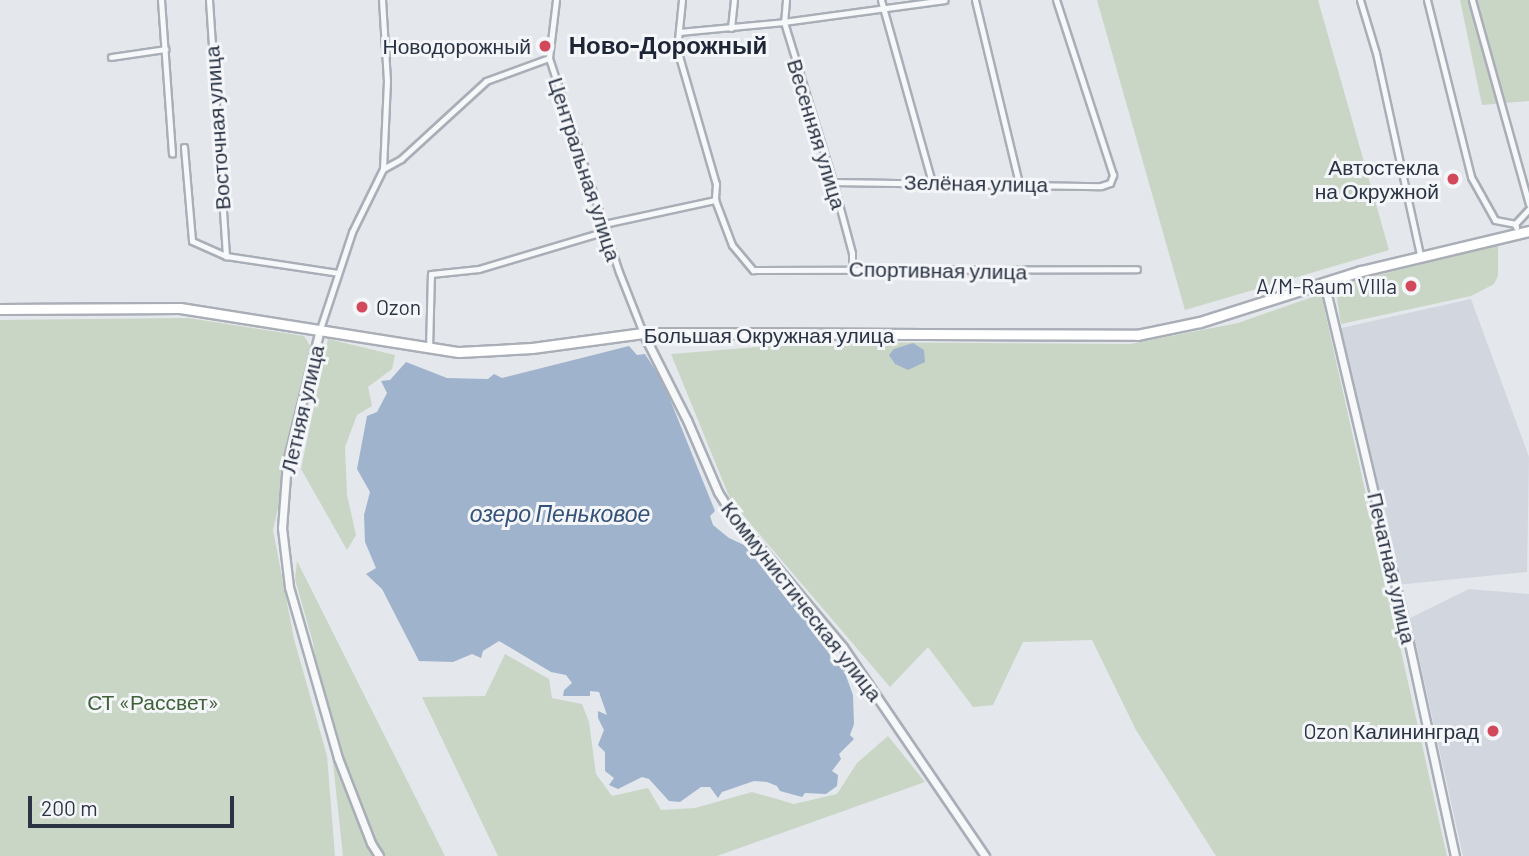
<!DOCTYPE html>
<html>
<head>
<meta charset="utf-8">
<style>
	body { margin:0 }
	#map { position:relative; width:1529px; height:856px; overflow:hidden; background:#e4e7ec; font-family:Barlow,sans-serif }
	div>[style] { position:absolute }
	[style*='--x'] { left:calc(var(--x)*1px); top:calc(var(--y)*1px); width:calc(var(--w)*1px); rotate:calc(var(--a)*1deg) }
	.built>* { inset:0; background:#d2d6de }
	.green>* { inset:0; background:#c9d6c5 }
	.water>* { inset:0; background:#9fb4cc }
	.roads { filter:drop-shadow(2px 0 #a9aeb7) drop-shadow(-2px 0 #a9aeb7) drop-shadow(0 2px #a9aeb7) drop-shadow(0 -2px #a9aeb7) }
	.minor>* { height:5px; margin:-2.5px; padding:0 2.5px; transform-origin:2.5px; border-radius:2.5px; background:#f7f8fa }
	.tertiary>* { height:7px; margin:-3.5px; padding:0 3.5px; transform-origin:3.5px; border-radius:3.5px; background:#f7f8fa }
	.primary>* { height:9px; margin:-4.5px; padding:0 4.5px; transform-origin:4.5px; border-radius:4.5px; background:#fff }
	.dots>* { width:19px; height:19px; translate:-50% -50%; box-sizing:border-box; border:4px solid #f4f6f9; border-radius:50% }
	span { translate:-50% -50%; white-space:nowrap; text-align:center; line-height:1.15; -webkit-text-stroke:6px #f4f6f9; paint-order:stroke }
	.poi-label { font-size:21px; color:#2b3445 }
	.right { translate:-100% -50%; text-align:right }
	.left { translate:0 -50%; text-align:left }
	.street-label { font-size:21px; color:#2b3445 }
	.park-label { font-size:21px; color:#3f6138 }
	.water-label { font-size:23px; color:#34527a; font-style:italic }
	.quarter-label { font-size:24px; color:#1d2536; font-weight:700 }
	.scale { position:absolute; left:28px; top:796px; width:206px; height:32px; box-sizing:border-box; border:4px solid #2b3445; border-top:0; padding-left:9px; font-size:21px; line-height:24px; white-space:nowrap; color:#2b3445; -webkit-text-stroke:5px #f4f6f9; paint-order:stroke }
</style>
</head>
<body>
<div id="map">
	<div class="built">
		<i style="clip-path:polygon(1471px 299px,1529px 457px,1527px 572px,1396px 585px,1341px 328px)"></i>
		<i style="clip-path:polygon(1469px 589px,1529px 594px,1529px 856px,1463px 856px,1410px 618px)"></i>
	</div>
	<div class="green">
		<i style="clip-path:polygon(1097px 0,1318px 0,1389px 250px,1185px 310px)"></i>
		<i style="clip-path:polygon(1460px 0,1529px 0,1529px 101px,1482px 105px)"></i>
		<i style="clip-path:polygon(1498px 245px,1498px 276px,1494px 284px,1471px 296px,1341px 324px,1335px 286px)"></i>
		<i style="clip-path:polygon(1321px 294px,1447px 856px,1216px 856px,1136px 730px,1092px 640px,1023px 642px,993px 705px,973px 707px,928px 647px,890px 687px,731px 501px,671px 354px,819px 342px,1130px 344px,1238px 323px)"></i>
		<i style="clip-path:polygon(188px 318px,304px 336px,314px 352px,273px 530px,294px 639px,327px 756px,335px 856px,0 856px,0 320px)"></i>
		<i style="clip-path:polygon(328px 339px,395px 355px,392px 369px,368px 387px,372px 406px,357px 415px,345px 447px,347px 495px,356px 535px,347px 550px,301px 469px)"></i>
		<i style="clip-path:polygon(297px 561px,445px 856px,343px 856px,333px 763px,313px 643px,295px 579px)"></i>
		<i style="clip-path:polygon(505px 654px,549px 679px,552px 698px,582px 704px,589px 722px,596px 774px,612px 796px,648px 788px,661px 810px,695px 808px,752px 792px,794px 804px,837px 794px,857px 763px,888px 736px,925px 782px,717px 856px,498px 856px,422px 697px,485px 696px)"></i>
	</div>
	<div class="water">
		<i style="clip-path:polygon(913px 343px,924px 350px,925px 362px,908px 370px,895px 364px,889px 355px,894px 349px)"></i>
		<i style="clip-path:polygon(629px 346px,637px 355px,645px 354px,663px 382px,715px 511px,710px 516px,713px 525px,729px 538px,744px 545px,785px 588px,831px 648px,830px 657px,834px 665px,848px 666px,845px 673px,853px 695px,854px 724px,850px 735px,854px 739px,839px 754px,841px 759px,832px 771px,838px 775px,837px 786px,826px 794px,805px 793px,802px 797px,780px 791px,777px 786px,767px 782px,754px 781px,722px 792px,718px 798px,710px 787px,701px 787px,680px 802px,669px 801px,649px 779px,642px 777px,618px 789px,609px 785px,614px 778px,605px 771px,605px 752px,598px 745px,604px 730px,598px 718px,598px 711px,607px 715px,599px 692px,590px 691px,590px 696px,563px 696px,564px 690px,572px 683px,566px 675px,551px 672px,499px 641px,483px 651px,481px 658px,472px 654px,453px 662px,419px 661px,382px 589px,366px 574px,376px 568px,365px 542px,364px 515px,370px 492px,357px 469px,367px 416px,377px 412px,387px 393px,381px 381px,390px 380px,406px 362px,447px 378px,488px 379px,494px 374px,502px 378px)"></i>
	</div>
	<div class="roads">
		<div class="minor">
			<i style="--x:161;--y:0;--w:154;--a:85.9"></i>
			<i style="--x:209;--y:0;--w:257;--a:86.2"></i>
			<i style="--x:556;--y:0;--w:58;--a:96.9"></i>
			<i style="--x:549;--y:58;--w:225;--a:71.9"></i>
			<i style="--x:619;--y:272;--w:66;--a:68.5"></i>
			<i style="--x:682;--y:0;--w:49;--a:95.8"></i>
			<i style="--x:677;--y:49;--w:141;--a:73.9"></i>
			<i style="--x:716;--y:184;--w:16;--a:94"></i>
			<i style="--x:715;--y:200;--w:48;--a:69.3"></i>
			<i style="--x:732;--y:245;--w:33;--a:50"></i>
			<i style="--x:753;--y:270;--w:384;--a:-0.1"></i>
			<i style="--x:786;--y:0;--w:22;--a:95"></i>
			<i style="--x:784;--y:22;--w:167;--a:73"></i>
			<i style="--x:833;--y:182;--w:73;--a:75"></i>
			<i style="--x:852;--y:253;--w:15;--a:90"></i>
			<i style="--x:881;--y:0;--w:190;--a:74.4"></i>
			<i style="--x:975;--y:0;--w:188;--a:76.5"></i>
			<i style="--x:1360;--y:0;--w:55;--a:73.2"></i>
			<i style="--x:1376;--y:53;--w:207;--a:77.7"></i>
			<i style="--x:1427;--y:0;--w:182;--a:76"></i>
			<i style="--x:1471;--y:177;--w:49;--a:60.8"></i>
			<i style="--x:1495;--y:220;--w:20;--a:11"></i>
			<i style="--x:1472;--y:0;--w:212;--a:74.4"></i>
			<i style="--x:731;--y:28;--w:28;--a:-84"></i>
			<i style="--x:679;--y:32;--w:105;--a:-5.4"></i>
			<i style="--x:784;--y:22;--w:162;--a:-7.8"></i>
			<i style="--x:111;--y:57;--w:55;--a:-8.4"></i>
			<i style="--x:184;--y:147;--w:94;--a:85.1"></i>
			<i style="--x:192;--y:241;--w:37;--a:24"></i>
			<i style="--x:226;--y:256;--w:113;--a:8.6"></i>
			<i style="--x:383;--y:169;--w:21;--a:-29"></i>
			<i style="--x:401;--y:159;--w:115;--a:-42.5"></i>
			<i style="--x:486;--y:81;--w:67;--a:-20.1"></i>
			<i style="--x:833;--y:182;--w:268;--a:0.9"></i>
			<i style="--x:1101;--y:186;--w:9;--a:-18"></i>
			<i style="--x:1110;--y:183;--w:9;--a:-69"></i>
			<i style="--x:1113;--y:175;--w:184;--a:-108"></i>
			<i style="--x:604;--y:224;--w:114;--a:-12.2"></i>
			<i style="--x:1516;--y:227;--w:3;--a:-108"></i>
			<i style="--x:1515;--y:224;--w:21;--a:-47"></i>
			<i style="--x:320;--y:329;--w:102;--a:-71.7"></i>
			<i style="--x:352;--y:232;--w:70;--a:-63.8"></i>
			<i style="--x:383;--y:169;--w:88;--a:-87.4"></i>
			<i style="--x:387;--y:81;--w:81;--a:-93.5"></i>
			<i style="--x:429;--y:349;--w:75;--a:-88.5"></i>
			<i style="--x:431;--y:274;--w:48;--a:-5.9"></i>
			<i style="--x:479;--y:269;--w:133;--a:-16.7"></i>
		</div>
		<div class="tertiary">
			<i style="--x:1324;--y:282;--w:352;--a:76.7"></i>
			<i style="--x:1405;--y:625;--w:236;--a:77.8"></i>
			<i style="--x:320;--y:329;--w:137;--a:103.9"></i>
			<i style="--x:287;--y:462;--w:66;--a:94.3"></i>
			<i style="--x:282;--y:528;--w:59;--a:83.2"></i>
			<i style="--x:289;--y:587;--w:178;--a:74"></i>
			<i style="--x:338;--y:758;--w:91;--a:68.8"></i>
			<i style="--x:371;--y:843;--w:15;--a:58"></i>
			<i style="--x:643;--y:333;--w:97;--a:63.2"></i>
			<i style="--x:687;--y:420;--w:78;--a:66.7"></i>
			<i style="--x:718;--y:492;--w:26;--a:58"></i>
			<i style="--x:732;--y:514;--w:173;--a:50.2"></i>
			<i style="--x:843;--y:647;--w:253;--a:55.8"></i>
		</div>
		<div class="primary">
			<i style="--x:0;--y:309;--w:180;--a:-0.3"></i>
			<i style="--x:180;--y:308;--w:282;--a:9"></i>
			<i style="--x:459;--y:352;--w:73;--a:-3.1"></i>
			<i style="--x:532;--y:348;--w:112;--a:-7.7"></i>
			<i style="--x:643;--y:333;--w:494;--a:0.2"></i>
			<i style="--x:1137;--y:335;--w:64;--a:-11.7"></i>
			<i style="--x:1200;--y:322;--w:169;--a:-17.6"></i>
			<i style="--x:1361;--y:271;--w:173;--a:-13.4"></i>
		</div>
	</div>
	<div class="dots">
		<i style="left:545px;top:46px;background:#d1495b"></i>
		<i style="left:1453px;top:179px;background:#d1495b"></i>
		<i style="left:1411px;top:286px;background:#d1495b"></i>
		<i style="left:362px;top:307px;background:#d1495b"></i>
		<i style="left:1493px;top:731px;background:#d1495b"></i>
	</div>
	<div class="poi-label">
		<span class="right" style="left:531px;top:46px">Новодорожный</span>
		<span class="right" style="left:1439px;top:179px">Автостекла<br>на Окружной</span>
		<span class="right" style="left:1397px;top:286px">A/M-Raum VIIIa</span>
		<span class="left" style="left:376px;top:307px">Ozon</span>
		<span class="right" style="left:1479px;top:731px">Ozon Калининград</span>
	</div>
	<div class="street-label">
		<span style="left:217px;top:128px;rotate:-94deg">Восточная улица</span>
		<span style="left:817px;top:134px;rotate:73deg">Весенняя улица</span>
		<span style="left:585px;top:169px;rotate:72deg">Центральная улица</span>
		<span style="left:976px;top:183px;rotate:1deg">Зелёная улица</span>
		<span style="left:938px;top:270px;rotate:1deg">Спортивная улица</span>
		<span style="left:769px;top:335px">Большая Окружная улица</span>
		<span style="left:302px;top:409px;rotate:-77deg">Летняя улица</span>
		<span style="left:1392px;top:568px;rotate:77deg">Печатная улица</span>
		<span style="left:802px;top:601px;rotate:52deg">Коммунистическая улица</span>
	</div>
	<div class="park-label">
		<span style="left:153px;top:702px">СТ «Рассвет»</span>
	</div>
	<div class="water-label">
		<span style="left:560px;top:513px">озеро Пеньковое</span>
	</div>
	<div class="quarter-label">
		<span style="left:668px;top:45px">Ново-Дорожный</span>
	</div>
	<div class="scale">200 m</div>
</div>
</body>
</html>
